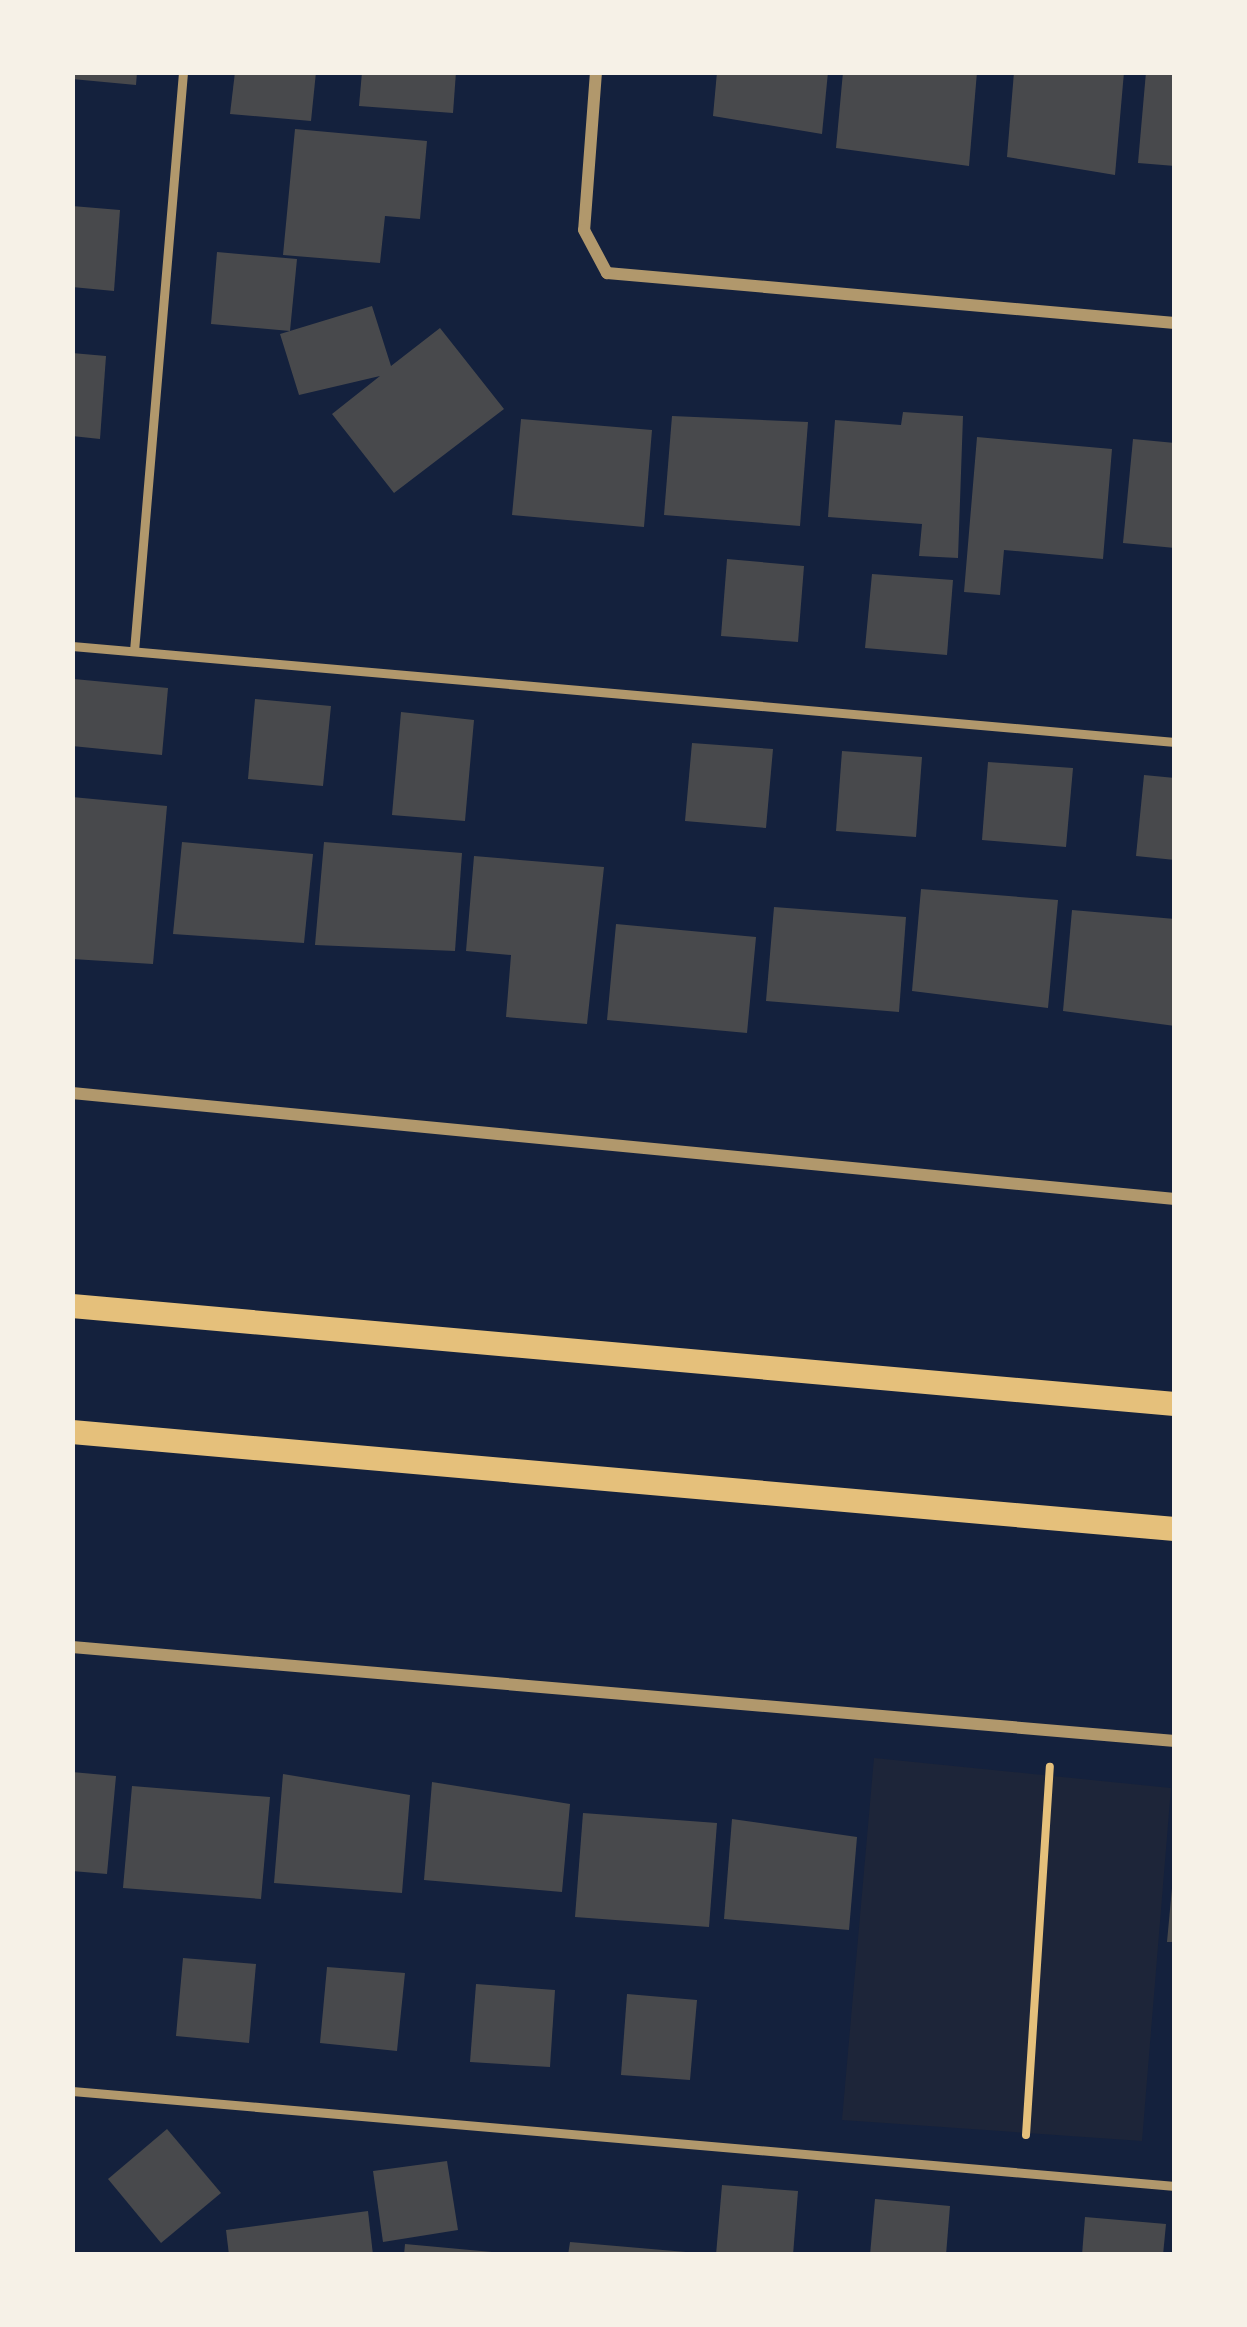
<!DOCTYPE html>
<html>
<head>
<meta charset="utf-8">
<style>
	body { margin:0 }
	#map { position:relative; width:1247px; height:2327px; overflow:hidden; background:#14213d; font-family:Roboto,sans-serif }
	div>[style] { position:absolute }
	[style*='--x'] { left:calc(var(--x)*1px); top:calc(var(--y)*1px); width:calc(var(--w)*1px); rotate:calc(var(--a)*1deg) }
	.green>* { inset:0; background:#1d2539 }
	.building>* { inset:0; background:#48494c }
	.path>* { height:8px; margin:-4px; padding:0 4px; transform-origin:4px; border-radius:4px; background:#e5c07b }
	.service>* { height:9px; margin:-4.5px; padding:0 4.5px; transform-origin:4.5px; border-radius:4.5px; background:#b1986c }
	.minor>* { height:12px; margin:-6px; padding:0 6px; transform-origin:6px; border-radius:6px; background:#b1986c }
	.secondary>* { height:24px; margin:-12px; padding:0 12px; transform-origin:12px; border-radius:12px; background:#e5c07b }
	span { translate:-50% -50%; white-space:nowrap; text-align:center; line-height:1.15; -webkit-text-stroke:9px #f6f1e7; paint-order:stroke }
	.frame { position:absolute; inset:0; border:75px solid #f6f1e7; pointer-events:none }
</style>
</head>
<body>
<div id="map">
	<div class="green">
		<i style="clip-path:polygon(874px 1758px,1171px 1788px,1142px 2141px,842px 2120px)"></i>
	</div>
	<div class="building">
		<i style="clip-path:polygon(72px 72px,137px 72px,136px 85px,72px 79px)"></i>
		<i style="clip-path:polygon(235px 72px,316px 72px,311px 121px,230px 114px)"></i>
		<i style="clip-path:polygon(362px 72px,456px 72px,453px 113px,359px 106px)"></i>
		<i style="clip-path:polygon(717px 72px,828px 72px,822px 134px,713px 116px)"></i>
		<i style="clip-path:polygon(843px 72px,977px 72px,969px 166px,836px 148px)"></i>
		<i style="clip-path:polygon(1014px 72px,1124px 72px,1115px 175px,1007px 157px)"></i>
		<i style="clip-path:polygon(1146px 72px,1175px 72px,1175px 166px,1138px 163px)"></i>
		<i style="clip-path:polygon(295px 129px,427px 141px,420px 219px,385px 216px,380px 263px,283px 255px)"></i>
		<i style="clip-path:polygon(72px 206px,120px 210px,114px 291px,72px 287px)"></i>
		<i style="clip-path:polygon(217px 252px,297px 259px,290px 331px,211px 324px)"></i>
		<i style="clip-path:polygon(372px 306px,391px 366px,440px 328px,504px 409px,394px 493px,332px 414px,380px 376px,299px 395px,280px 334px)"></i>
		<i style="clip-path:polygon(72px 353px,106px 356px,100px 439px,72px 436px)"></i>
		<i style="clip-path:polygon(903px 412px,963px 416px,958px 558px,919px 556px,922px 524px,828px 517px,835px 420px,901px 425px)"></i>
		<i style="clip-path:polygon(672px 416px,808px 422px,800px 526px,664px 515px)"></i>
		<i style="clip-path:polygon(521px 419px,652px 430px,644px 527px,512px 515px)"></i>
		<i style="clip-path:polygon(977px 437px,1112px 449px,1103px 559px,1004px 550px,1000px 595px,964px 592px)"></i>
		<i style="clip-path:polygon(1133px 439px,1175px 443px,1175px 548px,1123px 543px)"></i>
		<i style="clip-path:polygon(727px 559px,804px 566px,798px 642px,721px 636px)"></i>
		<i style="clip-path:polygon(872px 574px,953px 580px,947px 655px,865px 648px)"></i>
		<i style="clip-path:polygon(74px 679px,168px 688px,162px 755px,72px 746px)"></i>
		<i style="clip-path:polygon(255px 699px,331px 706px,323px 786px,248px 779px)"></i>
		<i style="clip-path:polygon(401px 712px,474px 720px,465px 821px,392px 815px)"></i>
		<i style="clip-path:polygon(692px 743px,773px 749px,766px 828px,685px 821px)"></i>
		<i style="clip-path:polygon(842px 751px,922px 757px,916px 837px,836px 831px)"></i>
		<i style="clip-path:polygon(988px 762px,1073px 768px,1066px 847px,982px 840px)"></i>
		<i style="clip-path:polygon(1144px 775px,1175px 778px,1175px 860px,1136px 856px)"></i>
		<i style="clip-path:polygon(72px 797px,167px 806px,153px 964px,72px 959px)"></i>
		<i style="clip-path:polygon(182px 842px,313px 854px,304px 943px,173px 934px)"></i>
		<i style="clip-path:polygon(324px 842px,462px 853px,455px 951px,315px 945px)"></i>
		<i style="clip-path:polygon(474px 856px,604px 867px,587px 1024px,506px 1017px,511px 955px,466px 951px)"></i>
		<i style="clip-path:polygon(921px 889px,1058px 900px,1048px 1008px,912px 991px)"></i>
		<i style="clip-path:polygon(774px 907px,906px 917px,899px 1012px,766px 1001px)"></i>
		<i style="clip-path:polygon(1072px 910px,1175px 919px,1175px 1026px,1063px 1011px)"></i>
		<i style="clip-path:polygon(616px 924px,756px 937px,747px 1033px,607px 1020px)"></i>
		<i style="clip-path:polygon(72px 1772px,116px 1776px,107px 1874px,72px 1871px)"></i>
		<i style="clip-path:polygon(283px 1774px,410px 1795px,402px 1893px,274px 1883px)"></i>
		<i style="clip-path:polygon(432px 1782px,570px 1804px,562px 1892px,424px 1880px)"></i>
		<i style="clip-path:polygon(132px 1786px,270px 1797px,261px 1899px,123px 1888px)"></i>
		<i style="clip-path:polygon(583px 1813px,717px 1823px,709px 1927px,575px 1917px)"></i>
		<i style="clip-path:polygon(732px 1819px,857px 1837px,849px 1930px,724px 1919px)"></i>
		<i style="clip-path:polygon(1172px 1888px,1175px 1888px,1175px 1942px,1167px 1942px)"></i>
		<i style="clip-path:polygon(183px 1958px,256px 1964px,249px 2043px,176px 2036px)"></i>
		<i style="clip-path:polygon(327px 1967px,405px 1973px,397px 2051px,320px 2043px)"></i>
		<i style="clip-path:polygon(476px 1984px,555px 1990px,550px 2067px,470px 2062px)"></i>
		<i style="clip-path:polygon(627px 1994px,697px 2000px,690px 2080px,621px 2075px)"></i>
		<i style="clip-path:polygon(167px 2129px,221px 2193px,161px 2243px,108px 2179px)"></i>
		<i style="clip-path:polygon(447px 2161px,458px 2230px,383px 2242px,373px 2171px)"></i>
		<i style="clip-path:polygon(722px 2185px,798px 2191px,793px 2255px,716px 2255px)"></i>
		<i style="clip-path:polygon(875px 2199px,950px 2206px,946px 2255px,870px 2255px)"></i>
		<i style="clip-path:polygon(368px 2211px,373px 2255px,229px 2255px,226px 2230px)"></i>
		<i style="clip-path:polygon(1085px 2217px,1166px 2224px,1163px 2255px,1082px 2255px)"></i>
		<i style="clip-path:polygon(570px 2242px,686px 2252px,686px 2255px,568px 2255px)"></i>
		<i style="clip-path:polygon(405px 2244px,492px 2252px,492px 2255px,404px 2255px)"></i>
	</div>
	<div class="path">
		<i style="--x:1026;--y:2135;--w:369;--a:-86.3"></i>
	</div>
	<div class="service">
		<i style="--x:72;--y:646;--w:1107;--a:4.97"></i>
		<i style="--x:134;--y:651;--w:581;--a:-85.16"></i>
		<i style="--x:72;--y:2091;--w:1107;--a:4.92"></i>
	</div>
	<div class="minor">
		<i style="--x:596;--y:72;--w:158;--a:94.3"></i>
		<i style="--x:584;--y:230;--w:49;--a:61.9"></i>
		<i style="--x:607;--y:273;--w:570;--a:5.03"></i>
		<i style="--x:72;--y:1093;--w:1108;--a:5.49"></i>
		<i style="--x:72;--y:1647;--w:1107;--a:4.87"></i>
	</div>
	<div class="secondary">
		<i style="--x:72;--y:1306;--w:1107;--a:5.08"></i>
		<i style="--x:72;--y:1432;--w:1107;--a:5.03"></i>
	</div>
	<div class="frame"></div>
</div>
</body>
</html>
